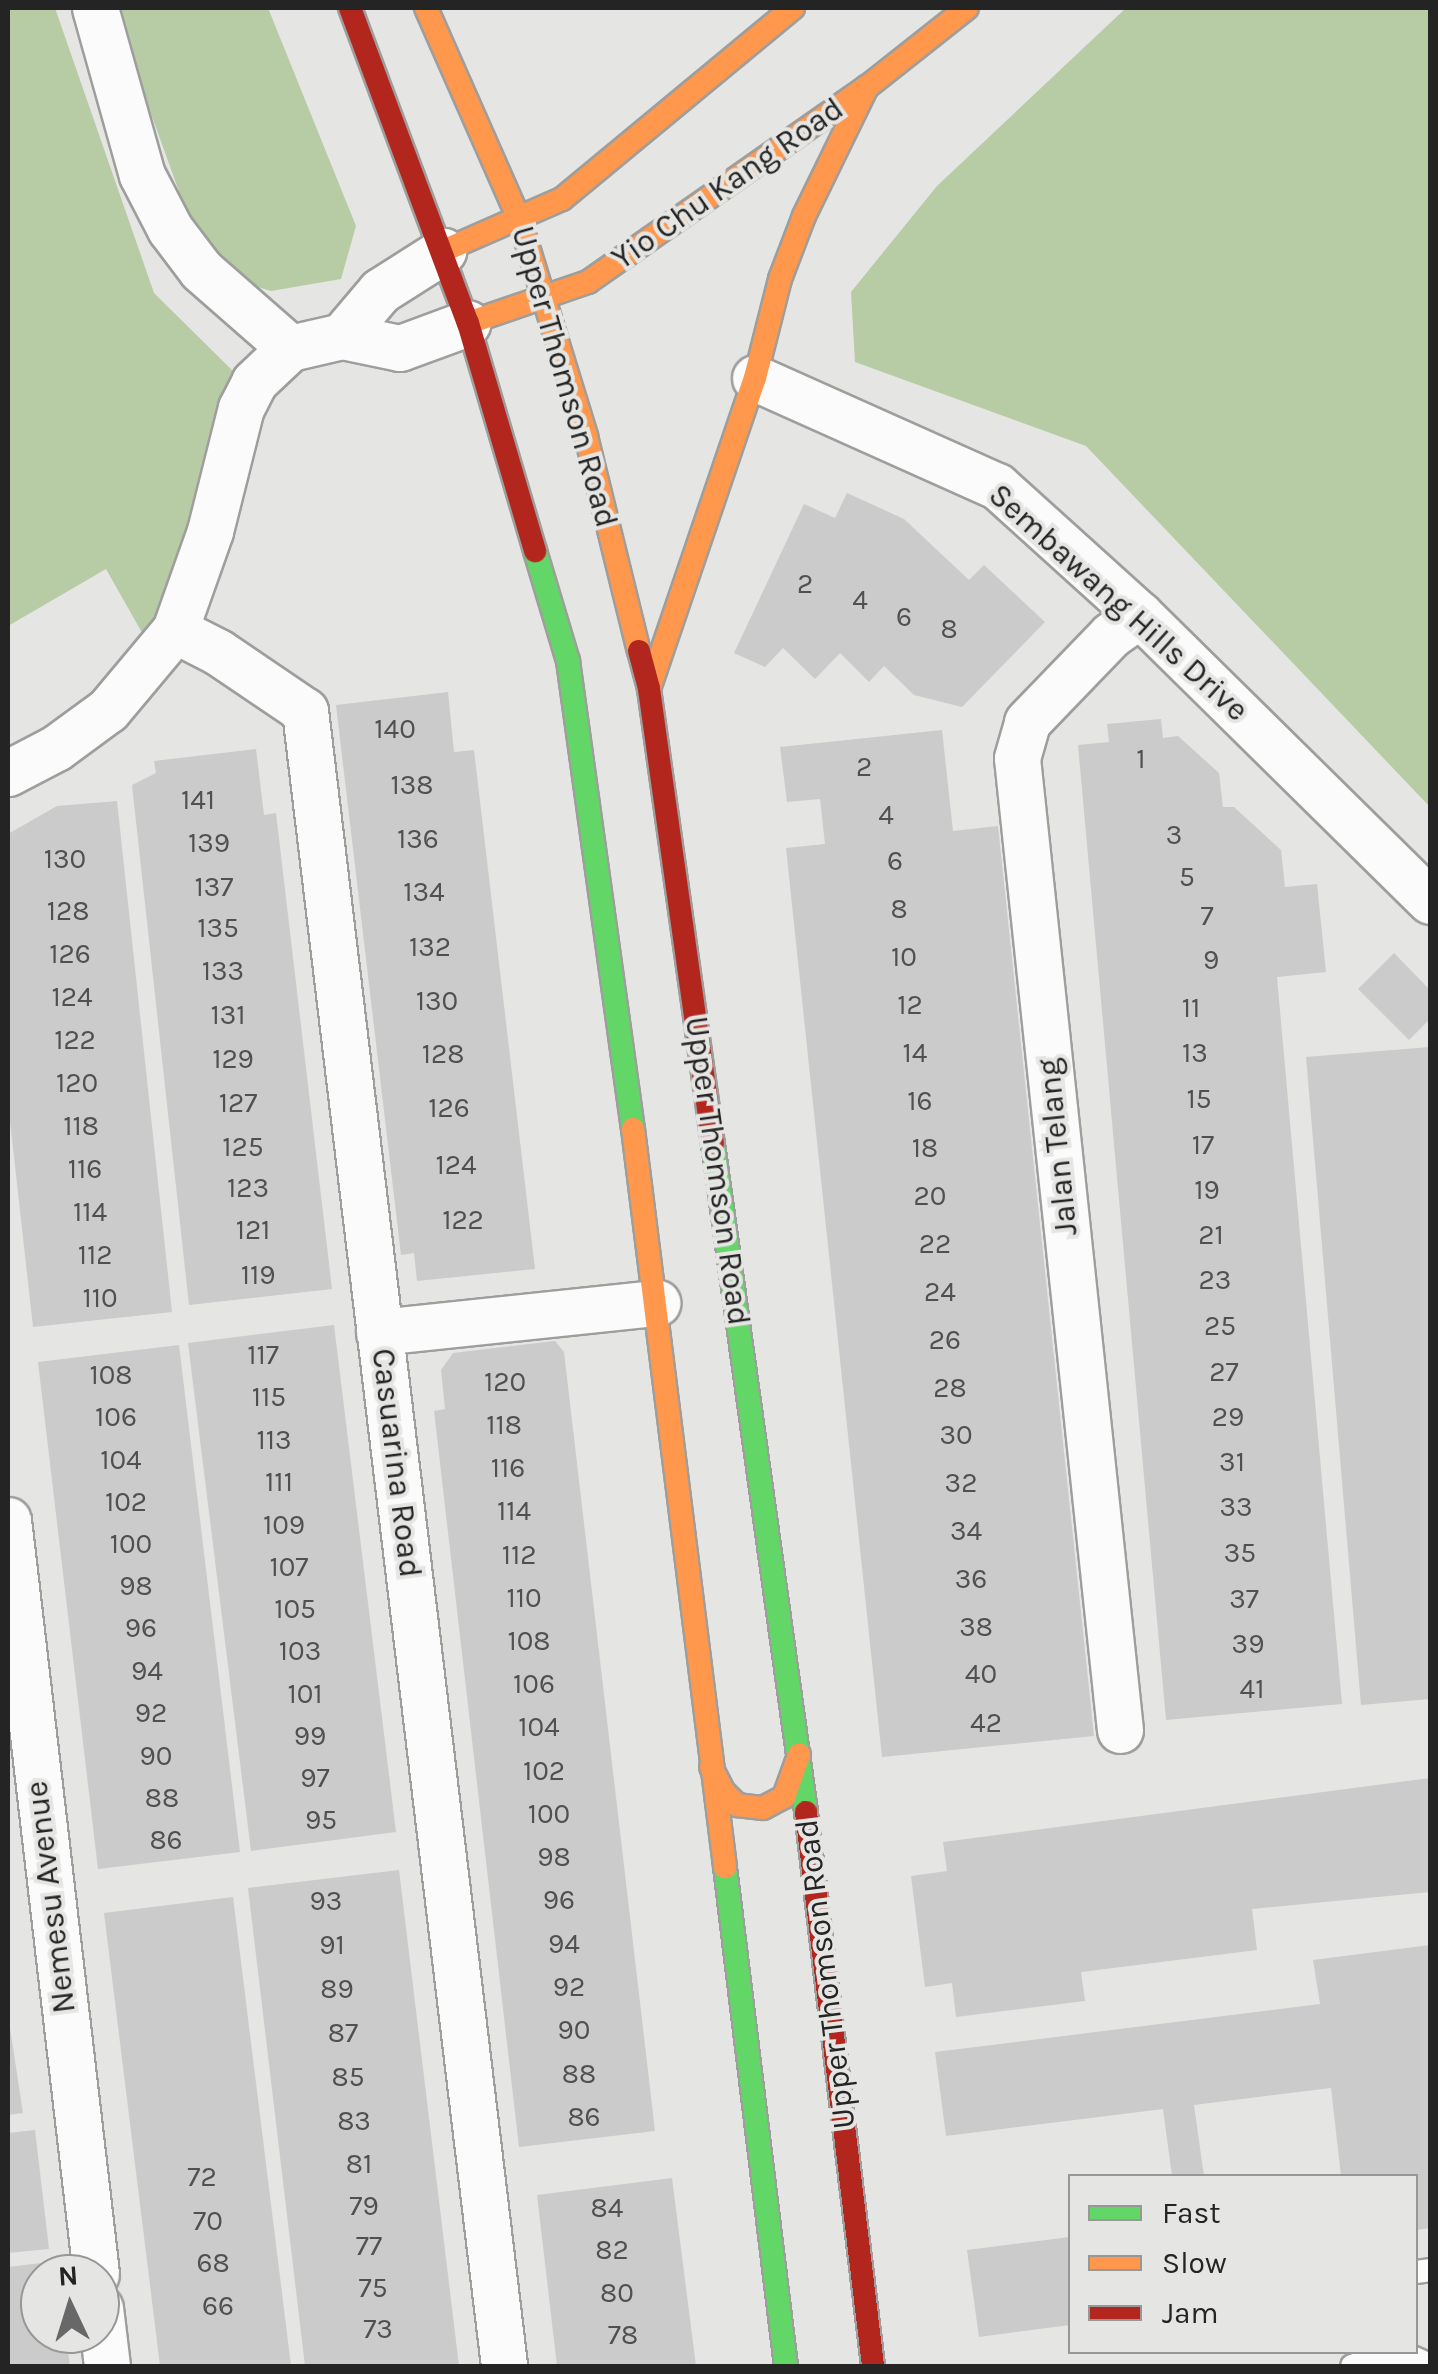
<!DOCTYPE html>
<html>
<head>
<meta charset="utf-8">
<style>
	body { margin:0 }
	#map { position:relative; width:1438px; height:2374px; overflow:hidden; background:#e5e5e4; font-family:Karla,sans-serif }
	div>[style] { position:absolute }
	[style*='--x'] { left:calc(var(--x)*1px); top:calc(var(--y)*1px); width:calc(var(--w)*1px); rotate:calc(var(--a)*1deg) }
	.forest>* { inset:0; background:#b7cba4 }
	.building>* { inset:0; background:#cacbca }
	.roads { filter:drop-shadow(2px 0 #9e9e9d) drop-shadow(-2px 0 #9e9e9d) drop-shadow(0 2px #9e9e9d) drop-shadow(0 -2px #9e9e9d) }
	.lane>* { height:22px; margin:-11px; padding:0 11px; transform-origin:11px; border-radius:11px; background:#fbfbfb }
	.street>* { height:45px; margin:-22.5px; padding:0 22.5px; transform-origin:22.5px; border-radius:22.5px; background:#fbfbfb }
	.fast>* { height:22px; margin:-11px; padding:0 11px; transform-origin:11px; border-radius:11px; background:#63d668 }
	.slow>* { height:22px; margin:-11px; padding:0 11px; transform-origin:11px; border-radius:11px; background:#ff974d }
	.jam>* { height:22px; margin:-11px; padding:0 11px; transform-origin:11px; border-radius:11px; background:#b3261e }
	span { translate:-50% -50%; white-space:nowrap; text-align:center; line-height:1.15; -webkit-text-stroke:8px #e5e6e3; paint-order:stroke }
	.number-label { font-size:28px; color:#505050 }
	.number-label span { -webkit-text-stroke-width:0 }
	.street-label { font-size:32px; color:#232423 }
	.frame { position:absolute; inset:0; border:10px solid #232423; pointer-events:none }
	.legend { position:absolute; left:1068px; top:2174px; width:350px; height:180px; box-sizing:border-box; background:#e5e6e3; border:2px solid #979896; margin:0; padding:12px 18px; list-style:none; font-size:30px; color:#232423 }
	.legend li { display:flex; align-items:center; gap:20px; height:50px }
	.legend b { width:50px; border:2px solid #979896 }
	.north { position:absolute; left:20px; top:2254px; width:100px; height:100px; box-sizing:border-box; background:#e5e6e3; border:2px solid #979896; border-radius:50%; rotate:356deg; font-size:28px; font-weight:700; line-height:40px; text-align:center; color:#232423 }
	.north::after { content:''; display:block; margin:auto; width:35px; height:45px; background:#676867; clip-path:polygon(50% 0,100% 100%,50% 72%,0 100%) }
</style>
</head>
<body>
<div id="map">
	<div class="forest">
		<i style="clip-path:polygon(8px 8px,55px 8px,154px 293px,242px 380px,149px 645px,106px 569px,8px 626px)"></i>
		<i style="clip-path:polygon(113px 8px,268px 8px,356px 226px,341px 279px,271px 291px,208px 272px)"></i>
		<i style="clip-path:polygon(1126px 8px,1430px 8px,1430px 807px,1086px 446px,855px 362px,851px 292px,937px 186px)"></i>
	</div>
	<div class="building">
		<i style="clip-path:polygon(847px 493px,904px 519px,969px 580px,984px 565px,1045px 622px,962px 707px,914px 695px,884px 666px,869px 682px,840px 653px,815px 679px,783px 648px,765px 667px,734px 653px,804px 504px,835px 518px)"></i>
		<i style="clip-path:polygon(448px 692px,454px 752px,474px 750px,535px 1269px,417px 1281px,414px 1253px,401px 1255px,336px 705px)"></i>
		<i style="clip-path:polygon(1161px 719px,1163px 738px,1178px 736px,1219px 773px,1223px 807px,1234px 807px,1281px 850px,1285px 887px,1317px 884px,1326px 972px,1277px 977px,1342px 1704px,1166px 1720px,1078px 745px,1109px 742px,1107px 724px)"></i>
		<i style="clip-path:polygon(942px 730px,953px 831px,998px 826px,1094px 1736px,882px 1757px,786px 848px,825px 844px,820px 799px,787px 802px,780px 747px)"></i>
		<i style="clip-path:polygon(256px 749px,264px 815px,276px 813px,332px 1289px,189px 1305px,132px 785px,156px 773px,154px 761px)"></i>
		<i style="clip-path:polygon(117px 801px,172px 1312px,33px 1327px,8px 1103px,8px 834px,57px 806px)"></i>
		<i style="clip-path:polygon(1394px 953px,1430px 990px,1430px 1019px,1409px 1040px,1358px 989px)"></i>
		<i style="clip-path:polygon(1430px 1047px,1430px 1699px,1361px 1705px,1306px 1057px)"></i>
		<i style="clip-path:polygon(334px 1325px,396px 1832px,251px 1851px,188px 1343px)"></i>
		<i style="clip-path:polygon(555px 1341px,564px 1352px,655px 2131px,519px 2147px,434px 1411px,445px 1409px,441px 1370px,453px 1353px)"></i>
		<i style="clip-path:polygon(179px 1345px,240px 1852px,98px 1869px,38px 1362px)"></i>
		<i style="clip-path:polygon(1430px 1778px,1430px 1892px,1252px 1909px,1257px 1950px,1081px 1972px,1085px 2001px,956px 2017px,952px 1983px,925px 1987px,911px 1876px,947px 1871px,943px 1842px)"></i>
		<i style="clip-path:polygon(399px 1870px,459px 2366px,305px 2366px,248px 1888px)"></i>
		<i style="clip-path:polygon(233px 1897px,291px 2366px,160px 2366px,104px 1913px)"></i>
		<i style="clip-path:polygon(1430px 1945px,1430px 2228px,1416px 2230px,1416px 2176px,1341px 2176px,1331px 2088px,1194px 2105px,1204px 2176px,1172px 2176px,1163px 2109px,946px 2136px,935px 2052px,1320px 2004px,1313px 1960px)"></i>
		<i style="clip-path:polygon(8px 2015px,23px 2113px,8px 2115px)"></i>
		<i style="clip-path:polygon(35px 2130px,49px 2249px,8px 2253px,8px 2133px)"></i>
		<i style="clip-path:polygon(672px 2178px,696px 2366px,557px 2366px,537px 2195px)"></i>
		<i style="clip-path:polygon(1070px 2237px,1070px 2325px,979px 2337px,967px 2250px)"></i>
		<i style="clip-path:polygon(58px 2261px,59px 2274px,40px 2274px,40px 2334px,66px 2334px,70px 2366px,8px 2366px,8px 2267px)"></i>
	</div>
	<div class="roads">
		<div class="lane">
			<i style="--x:1416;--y:2272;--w:14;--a:-8"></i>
			<i style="--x:1352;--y:2366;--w:36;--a:-19"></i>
			<i style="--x:1386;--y:2354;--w:24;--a:5"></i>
			<i style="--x:1410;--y:2356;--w:22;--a:24"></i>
		</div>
		<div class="street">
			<i style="--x:95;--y:8;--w:173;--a:74.3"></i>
			<i style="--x:142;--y:175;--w:61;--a:62.6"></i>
			<i style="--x:170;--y:229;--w:51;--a:52.9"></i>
			<i style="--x:201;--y:270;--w:118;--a:41.2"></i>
			<i style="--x:342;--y:336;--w:59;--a:-49.8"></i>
			<i style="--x:380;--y:291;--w:75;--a:-32.4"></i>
			<i style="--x:755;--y:378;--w:265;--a:24.1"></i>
			<i style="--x:997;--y:486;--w:193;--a:42.1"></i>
			<i style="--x:1140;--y:615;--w:407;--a:44.6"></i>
			<i style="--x:175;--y:630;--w:48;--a:27.1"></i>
			<i style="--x:218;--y:652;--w:105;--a:34.1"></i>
			<i style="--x:305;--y:711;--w:1667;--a:83.14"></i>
			<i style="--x:8;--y:773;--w:54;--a:-27.5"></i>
			<i style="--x:56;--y:748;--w:64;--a:-36.2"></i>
			<i style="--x:108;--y:710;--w:104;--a:-50.1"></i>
			<i style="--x:175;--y:630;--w:105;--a:-70.5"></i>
			<i style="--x:210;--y:531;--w:127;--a:-75.9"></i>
			<i style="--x:241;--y:408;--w:29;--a:-63"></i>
			<i style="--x:254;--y:382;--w:50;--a:-43.4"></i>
			<i style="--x:290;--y:348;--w:53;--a:-13"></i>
			<i style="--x:342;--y:336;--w:59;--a:11.7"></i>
			<i style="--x:400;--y:348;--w:72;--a:-20.2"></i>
			<i style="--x:379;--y:1332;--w:280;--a:-6"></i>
			<i style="--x:8;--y:1520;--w:759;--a:83.34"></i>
			<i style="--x:1120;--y:1730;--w:977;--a:-96.05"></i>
			<i style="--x:1017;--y:758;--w:37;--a:-74"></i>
			<i style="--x:1027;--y:722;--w:121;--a:-46"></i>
			<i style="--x:1111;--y:635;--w:35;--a:-35"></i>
			<i style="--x:100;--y:2308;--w:58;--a:83.1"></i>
		</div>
		<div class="fast">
			<i style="--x:535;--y:551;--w:115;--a:73.3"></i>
			<i style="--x:568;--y:661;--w:472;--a:82.1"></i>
			<i style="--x:713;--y:1144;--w:674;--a:82.07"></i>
			<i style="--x:725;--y:1867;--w:503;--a:83.03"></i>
		</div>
		<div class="slow">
			<i style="--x:426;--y:8;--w:233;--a:66.2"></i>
			<i style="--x:520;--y:221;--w:225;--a:72.9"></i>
			<i style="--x:586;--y:436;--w:221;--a:76.2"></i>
			<i style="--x:443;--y:251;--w:130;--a:-23.6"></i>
			<i style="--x:562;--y:199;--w:300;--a:-39.6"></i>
			<i style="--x:468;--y:323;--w:127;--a:-18.9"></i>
			<i style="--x:588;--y:282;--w:340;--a:-35"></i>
			<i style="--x:867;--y:87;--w:127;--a:-38.3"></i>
			<i style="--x:649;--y:689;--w:329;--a:-71.2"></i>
			<i style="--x:755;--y:378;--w:102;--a:-75.8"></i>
			<i style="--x:780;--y:279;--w:67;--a:-69.1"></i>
			<i style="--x:804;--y:216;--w:144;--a:-64"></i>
			<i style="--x:633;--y:1129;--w:744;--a:82.89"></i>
			<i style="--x:711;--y:1767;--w:27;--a:63"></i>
			<i style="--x:723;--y:1791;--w:20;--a:45"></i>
			<i style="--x:737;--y:1805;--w:26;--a:7"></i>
			<i style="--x:763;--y:1808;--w:24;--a:-28"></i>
			<i style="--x:784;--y:1797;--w:45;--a:-70.3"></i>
		</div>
		<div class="jam">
			<i style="--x:350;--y:8;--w:336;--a:69.5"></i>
			<i style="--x:468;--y:323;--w:238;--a:73.6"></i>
			<i style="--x:639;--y:651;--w:39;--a:75"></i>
			<i style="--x:649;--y:689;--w:459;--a:82"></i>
			<i style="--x:806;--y:1812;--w:558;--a:83.1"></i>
		</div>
	</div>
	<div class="number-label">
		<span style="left:805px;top:584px">2</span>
		<span style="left:860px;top:600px">4</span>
		<span style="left:904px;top:617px">6</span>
		<span style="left:949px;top:629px">8</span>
		<span style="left:395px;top:729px">140</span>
		<span style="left:1141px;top:759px">1</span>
		<span style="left:864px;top:767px">2</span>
		<span style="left:412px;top:785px">138</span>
		<span style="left:198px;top:800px">141</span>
		<span style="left:886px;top:815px">4</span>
		<span style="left:1174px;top:835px">3</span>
		<span style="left:418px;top:839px">136</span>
		<span style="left:209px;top:843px">139</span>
		<span style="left:65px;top:859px">130</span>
		<span style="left:895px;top:861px">6</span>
		<span style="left:1187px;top:877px">5</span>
		<span style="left:214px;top:887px">137</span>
		<span style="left:424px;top:892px">134</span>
		<span style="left:899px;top:909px">8</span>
		<span style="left:68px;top:911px">128</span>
		<span style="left:1207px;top:916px">7</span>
		<span style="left:218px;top:928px">135</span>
		<span style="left:430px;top:947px">132</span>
		<span style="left:70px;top:954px">126</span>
		<span style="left:904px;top:957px">10</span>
		<span style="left:1211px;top:960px">9</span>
		<span style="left:223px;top:971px">133</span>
		<span style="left:72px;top:997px">124</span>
		<span style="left:437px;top:1001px">130</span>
		<span style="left:910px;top:1005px">12</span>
		<span style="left:1191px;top:1008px">11</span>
		<span style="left:228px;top:1015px">131</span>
		<span style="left:75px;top:1040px">122</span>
		<span style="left:915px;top:1053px">14</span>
		<span style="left:1195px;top:1053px">13</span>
		<span style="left:443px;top:1054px">128</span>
		<span style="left:233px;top:1059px">129</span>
		<span style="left:77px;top:1083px">120</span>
		<span style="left:1199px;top:1099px">15</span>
		<span style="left:920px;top:1101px">16</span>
		<span style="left:238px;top:1103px">127</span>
		<span style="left:449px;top:1108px">126</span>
		<span style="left:81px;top:1126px">118</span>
		<span style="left:1203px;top:1145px">17</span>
		<span style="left:243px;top:1147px">125</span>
		<span style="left:925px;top:1148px">18</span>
		<span style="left:456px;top:1165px">124</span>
		<span style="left:85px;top:1169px">116</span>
		<span style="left:248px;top:1188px">123</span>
		<span style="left:1207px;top:1190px">19</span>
		<span style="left:930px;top:1196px">20</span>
		<span style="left:90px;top:1212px">114</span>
		<span style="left:463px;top:1220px">122</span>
		<span style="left:253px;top:1230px">121</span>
		<span style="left:1211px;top:1235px">21</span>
		<span style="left:935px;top:1244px">22</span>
		<span style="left:95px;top:1255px">112</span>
		<span style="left:258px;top:1275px">119</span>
		<span style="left:1215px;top:1280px">23</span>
		<span style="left:940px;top:1292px">24</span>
		<span style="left:100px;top:1298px">110</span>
		<span style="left:1220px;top:1326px">25</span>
		<span style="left:945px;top:1340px">26</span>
		<span style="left:263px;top:1355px">117</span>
		<span style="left:1224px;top:1372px">27</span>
		<span style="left:111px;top:1375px">108</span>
		<span style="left:505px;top:1382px">120</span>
		<span style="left:950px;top:1388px">28</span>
		<span style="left:269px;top:1397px">115</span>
		<span style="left:116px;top:1417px">106</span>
		<span style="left:1228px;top:1417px">29</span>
		<span style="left:504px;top:1425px">118</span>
		<span style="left:956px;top:1435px">30</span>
		<span style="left:274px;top:1440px">113</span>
		<span style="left:121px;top:1460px">104</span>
		<span style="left:1232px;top:1462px">31</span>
		<span style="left:508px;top:1468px">116</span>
		<span style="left:279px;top:1482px">111</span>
		<span style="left:961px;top:1483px">32</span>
		<span style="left:126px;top:1502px">102</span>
		<span style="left:1236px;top:1507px">33</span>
		<span style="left:514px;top:1511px">114</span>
		<span style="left:284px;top:1525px">109</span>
		<span style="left:966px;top:1531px">34</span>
		<span style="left:131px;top:1544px">100</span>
		<span style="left:1240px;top:1553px">35</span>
		<span style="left:519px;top:1555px">112</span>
		<span style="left:289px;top:1567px">107</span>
		<span style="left:971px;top:1579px">36</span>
		<span style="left:136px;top:1586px">98</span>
		<span style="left:524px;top:1598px">110</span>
		<span style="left:1244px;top:1599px">37</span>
		<span style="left:295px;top:1609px">105</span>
		<span style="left:976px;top:1627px">38</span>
		<span style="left:141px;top:1628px">96</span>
		<span style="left:529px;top:1641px">108</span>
		<span style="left:1248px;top:1644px">39</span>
		<span style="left:300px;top:1651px">103</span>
		<span style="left:147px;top:1671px">94</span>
		<span style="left:981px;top:1674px">40</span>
		<span style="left:534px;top:1684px">106</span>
		<span style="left:1252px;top:1689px">41</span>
		<span style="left:305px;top:1694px">101</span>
		<span style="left:151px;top:1713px">92</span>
		<span style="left:986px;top:1723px">42</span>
		<span style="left:539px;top:1727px">104</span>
		<span style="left:310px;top:1736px">99</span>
		<span style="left:156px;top:1756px">90</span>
		<span style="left:544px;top:1771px">102</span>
		<span style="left:315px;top:1778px">97</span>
		<span style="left:162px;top:1798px">88</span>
		<span style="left:549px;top:1814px">100</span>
		<span style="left:321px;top:1820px">95</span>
		<span style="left:166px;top:1840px">86</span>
		<span style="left:554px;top:1857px">98</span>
		<span style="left:559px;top:1900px">96</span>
		<span style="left:326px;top:1901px">93</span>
		<span style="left:564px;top:1944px">94</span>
		<span style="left:332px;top:1945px">91</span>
		<span style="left:569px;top:1987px">92</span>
		<span style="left:337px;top:1989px">89</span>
		<span style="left:574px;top:2030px">90</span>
		<span style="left:343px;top:2033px">87</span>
		<span style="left:579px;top:2074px">88</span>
		<span style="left:348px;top:2077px">85</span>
		<span style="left:584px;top:2117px">86</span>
		<span style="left:354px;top:2121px">83</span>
		<span style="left:359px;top:2164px">81</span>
		<span style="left:202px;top:2177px">72</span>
		<span style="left:364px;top:2206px">79</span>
		<span style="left:607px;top:2208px">84</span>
		<span style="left:208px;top:2221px">70</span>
		<span style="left:369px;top:2246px">77</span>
		<span style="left:612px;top:2250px">82</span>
		<span style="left:213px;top:2263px">68</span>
		<span style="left:373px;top:2288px">75</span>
		<span style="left:617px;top:2293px">80</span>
		<span style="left:218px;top:2306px">66</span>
		<span style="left:378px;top:2329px">73</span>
		<span style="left:623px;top:2335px">78</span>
	</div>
	<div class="street-label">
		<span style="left:728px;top:184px;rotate:-35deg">Yio Chu Kang Road</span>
		<span style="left:564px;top:377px;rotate:74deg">Upper Thomson Road</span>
		<span style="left:1118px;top:603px;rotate:42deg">Sembawang Hills Drive</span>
		<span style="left:1058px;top:1147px;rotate:-96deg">Jalan Telang</span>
		<span style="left:717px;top:1171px;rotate:82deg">Upper Thomson Road</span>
		<span style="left:396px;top:1463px;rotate:83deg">Casuarina Road</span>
		<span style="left:51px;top:1897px;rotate:-97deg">Nemesu Avenue</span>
		<span style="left:826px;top:1974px;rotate:-97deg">Upper Thomson Road</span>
	</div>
	<div class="frame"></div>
	<ul class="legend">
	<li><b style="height:12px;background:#63d668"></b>Fast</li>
	<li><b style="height:12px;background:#ff974d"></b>Slow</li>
	<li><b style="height:12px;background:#b3261e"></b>Jam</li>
	</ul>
	<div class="north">N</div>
</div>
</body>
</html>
